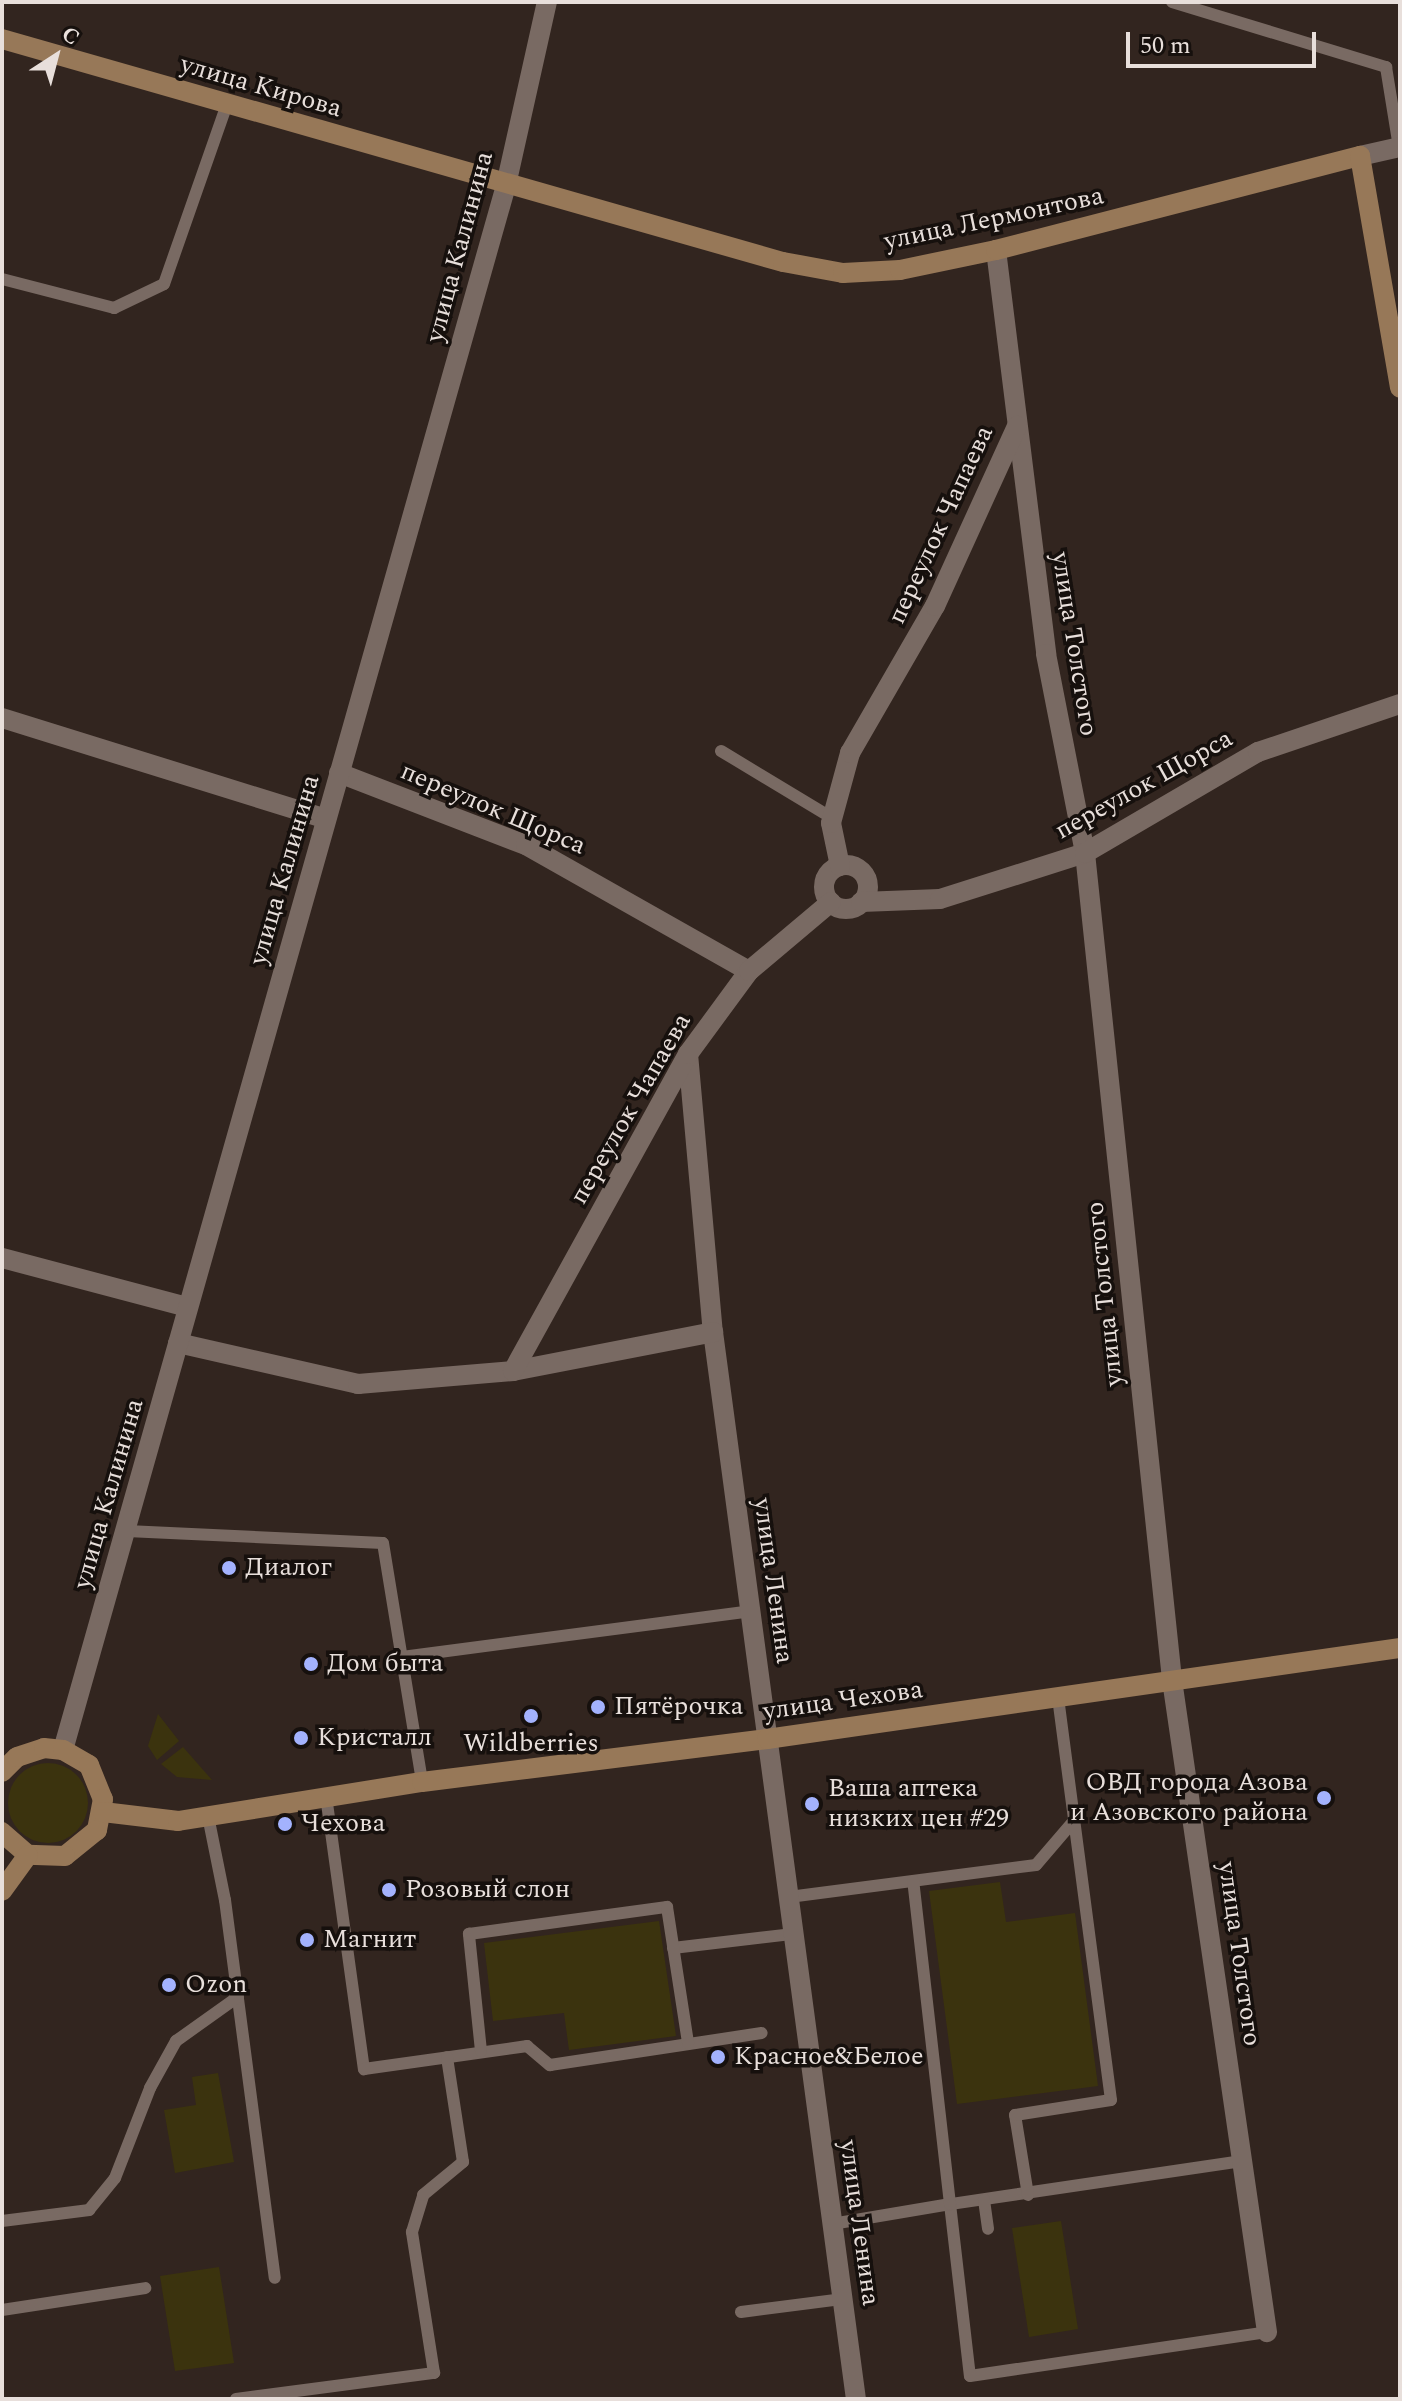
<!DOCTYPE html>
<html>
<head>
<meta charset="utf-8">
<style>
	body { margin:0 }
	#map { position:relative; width:1402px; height:2401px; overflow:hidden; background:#32251f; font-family:Spectral,serif }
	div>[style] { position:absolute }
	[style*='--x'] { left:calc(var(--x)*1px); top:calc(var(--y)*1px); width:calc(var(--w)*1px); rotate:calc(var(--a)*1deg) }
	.green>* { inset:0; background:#3b330e }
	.round { border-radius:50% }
	.lane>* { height:12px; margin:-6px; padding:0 6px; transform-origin:6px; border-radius:6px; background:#796a63 }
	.street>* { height:20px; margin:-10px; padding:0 10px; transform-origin:10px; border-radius:10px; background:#796a63 }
	.street>.ring { margin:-10px; padding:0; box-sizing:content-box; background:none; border:20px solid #796a63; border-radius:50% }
	.secondary>* { height:20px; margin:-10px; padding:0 10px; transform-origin:10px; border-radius:10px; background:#977858 }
	.dots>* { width:22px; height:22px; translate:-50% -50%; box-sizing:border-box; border:4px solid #16100d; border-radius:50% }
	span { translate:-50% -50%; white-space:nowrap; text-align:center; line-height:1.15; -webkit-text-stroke:7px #16100d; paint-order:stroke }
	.street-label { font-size:26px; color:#e8dfdb }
	.poi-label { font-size:26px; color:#e8dfdb }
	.left { translate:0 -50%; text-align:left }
	.right { translate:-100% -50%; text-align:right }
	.frame { position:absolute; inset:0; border:4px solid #e8dfdb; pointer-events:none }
	.north { position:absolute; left:16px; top:16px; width:80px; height:80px; -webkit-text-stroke:6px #16100d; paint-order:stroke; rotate:36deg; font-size:22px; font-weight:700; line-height:32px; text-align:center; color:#e8dfdb }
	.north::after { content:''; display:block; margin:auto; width:28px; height:36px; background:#e8dfdb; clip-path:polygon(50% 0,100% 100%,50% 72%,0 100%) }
	.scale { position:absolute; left:1126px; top:32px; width:190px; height:36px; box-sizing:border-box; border:4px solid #e8dfdb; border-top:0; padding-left:10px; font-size:24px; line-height:28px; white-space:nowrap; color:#e8dfdb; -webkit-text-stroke:6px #16100d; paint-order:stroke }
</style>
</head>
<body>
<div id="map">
	<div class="green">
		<i style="clip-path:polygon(158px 1714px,179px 1741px,157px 1760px,148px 1746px)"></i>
		<i style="clip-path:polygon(183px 1747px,212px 1780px,177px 1777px,161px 1764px)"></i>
		<i class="round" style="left:8px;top:1763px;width:80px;height:80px"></i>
		<i style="clip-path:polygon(1000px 1882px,1006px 1922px,1075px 1913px,1098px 2086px,957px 2104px,929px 1891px)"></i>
		<i style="clip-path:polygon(659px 1921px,676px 2036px,569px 2050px,564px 2013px,493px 2021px,484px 1943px)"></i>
		<i style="clip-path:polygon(218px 2073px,234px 2162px,175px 2173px,164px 2110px,196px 2105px,192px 2077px)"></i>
		<i style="clip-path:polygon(1061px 2221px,1078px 2329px,1029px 2337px,1012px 2228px)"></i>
		<i style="clip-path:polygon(219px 2267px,234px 2363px,175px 2371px,160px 2276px)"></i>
	</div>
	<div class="lane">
		<i style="--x:1172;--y:2;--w:224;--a:16.9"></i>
		<i style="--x:1386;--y:67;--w:81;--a:80.8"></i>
		<i style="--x:2;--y:279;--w:116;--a:14.5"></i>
		<i style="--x:114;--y:308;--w:55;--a:-25.6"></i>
		<i style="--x:164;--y:284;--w:191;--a:-70.7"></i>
		<i style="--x:721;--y:751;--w:130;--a:31.1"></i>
		<i style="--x:127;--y:1531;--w:256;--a:2.7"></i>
		<i style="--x:383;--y:1543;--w:242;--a:80.7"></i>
		<i style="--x:402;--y:1657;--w:351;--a:-7.5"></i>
		<i style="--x:326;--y:1796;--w:276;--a:82.1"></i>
		<i style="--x:364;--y:2069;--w:165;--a:-8"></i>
		<i style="--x:527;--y:2046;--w:30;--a:40"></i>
		<i style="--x:550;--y:2065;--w:214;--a:-8.6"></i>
		<i style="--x:208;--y:1816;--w:86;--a:78.6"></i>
		<i style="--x:225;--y:1900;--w:381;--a:82.5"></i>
		<i style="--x:789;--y:1897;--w:249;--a:-7.4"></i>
		<i style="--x:1036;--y:1865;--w:65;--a:-49.4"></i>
		<i style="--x:673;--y:1948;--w:121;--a:-6.7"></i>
		<i style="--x:481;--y:2051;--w:118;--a:-95.9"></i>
		<i style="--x:469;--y:1934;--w:200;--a:-7.8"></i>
		<i style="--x:667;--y:1907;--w:138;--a:81.2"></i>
		<i style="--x:1242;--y:2161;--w:295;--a:171.6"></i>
		<i style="--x:950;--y:2204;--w:173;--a:83.4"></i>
		<i style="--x:970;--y:2376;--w:300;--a:-8.4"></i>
		<i style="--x:1028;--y:2195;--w:81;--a:-99.2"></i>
		<i style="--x:1015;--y:2115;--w:97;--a:-8.9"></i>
		<i style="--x:1111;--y:2100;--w:407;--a:-97.5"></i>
		<i style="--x:984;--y:2200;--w:29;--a:82"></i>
		<i style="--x:2;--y:2221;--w:88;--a:-7.2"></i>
		<i style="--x:89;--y:2210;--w:41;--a:-50.9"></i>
		<i style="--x:115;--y:2178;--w:97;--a:-68.7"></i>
		<i style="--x:150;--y:2088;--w:54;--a:-61"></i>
		<i style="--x:176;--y:2041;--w:76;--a:-35.4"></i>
		<i style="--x:832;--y:2224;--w:120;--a:-9.6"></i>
		<i style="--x:950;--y:2204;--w:325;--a:-96.5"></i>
		<i style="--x:2;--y:2310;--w:145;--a:-8.7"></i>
		<i style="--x:741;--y:2312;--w:103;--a:-7.3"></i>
		<i style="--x:236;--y:2399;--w:200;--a:-7.5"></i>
		<i style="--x:434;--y:2373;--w:143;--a:-98.9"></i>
		<i style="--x:412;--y:2232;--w:39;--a:-73"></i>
		<i style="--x:423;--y:2195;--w:52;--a:-39.5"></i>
		<i style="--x:463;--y:2162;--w:106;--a:-98.7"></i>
	</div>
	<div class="street">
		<i style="--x:1360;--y:156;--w:41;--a:-12.7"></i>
		<i style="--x:996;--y:250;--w:407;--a:82.9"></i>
		<i style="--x:1046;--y:654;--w:203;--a:78.9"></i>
		<i style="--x:1085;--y:853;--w:832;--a:83.99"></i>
		<i style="--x:1172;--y:1680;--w:659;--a:81.71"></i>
		<i style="--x:2;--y:718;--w:339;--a:17.3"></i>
		<i style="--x:339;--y:773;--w:200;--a:21.1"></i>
		<i style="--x:526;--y:845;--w:256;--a:29.5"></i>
		<i class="ring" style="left:824px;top:865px;width:24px;height:24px"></i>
		<i style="--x:840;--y:866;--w:44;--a:-101.8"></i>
		<i style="--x:831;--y:823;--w:73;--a:-74.8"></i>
		<i style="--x:850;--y:753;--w:170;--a:-60"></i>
		<i style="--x:935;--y:606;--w:198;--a:-65.5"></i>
		<i style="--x:861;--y:902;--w:79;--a:-2.2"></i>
		<i style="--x:940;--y:899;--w:152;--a:-17.6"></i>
		<i style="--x:1085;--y:853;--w:200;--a:-30.3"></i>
		<i style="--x:1258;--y:752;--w:150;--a:-18.7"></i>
		<i style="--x:688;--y:1054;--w:279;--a:84.9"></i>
		<i style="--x:713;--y:1332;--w:1077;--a:82.37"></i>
		<i style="--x:2;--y:1258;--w:192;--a:14.8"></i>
		<i style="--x:178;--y:1343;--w:185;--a:12.8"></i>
		<i style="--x:358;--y:1384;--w:156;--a:-4.8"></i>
		<i style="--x:513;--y:1371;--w:204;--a:-11"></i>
		<i style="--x:513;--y:1371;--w:362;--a:-61.1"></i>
		<i style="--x:688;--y:1054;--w:103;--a:-53.7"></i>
		<i style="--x:749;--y:971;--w:107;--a:-40.1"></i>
		<i style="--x:63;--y:1750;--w:1626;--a:-74.19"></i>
		<i style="--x:506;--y:185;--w:188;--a:-77.4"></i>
	</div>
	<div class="secondary">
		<i style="--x:2;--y:39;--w:812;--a:15.94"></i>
		<i style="--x:783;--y:262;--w:61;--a:10.4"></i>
		<i style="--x:843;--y:273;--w:57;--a:-3"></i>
		<i style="--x:900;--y:270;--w:98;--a:-11.8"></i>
		<i style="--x:996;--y:250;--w:376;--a:-14.5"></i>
		<i style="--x:1360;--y:156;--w:235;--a:80.2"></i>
		<i style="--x:2;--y:1772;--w:21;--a:-45"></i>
		<i style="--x:17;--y:1757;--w:28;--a:-18"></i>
		<i style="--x:44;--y:1748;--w:19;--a:6"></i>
		<i style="--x:63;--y:1750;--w:30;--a:30"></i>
		<i style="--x:89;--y:1765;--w:37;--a:68"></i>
		<i style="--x:103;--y:1799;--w:32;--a:101"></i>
		<i style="--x:97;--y:1830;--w:41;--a:140.9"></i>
		<i style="--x:65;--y:1856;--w:37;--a:-178"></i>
		<i style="--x:28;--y:1855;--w:35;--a:-139"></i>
		<i style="--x:103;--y:1812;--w:76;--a:6.8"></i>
		<i style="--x:178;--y:1821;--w:247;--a:-9.1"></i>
		<i style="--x:422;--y:1782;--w:348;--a:-7.1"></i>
		<i style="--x:767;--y:1739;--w:640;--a:-8.18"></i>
		<i style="--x:2;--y:1891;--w:44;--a:-54.2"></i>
	</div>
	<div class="dots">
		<i style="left:229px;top:1568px;background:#a3b2fd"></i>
		<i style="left:311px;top:1664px;background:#a3b2fd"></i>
		<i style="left:598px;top:1707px;background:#a3b2fd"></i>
		<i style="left:531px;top:1716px;background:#a3b2fd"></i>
		<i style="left:301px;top:1738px;background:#a3b2fd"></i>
		<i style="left:1324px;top:1798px;background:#a3b2fd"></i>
		<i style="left:812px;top:1804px;background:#a3b2fd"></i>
		<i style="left:285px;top:1824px;background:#a3b2fd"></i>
		<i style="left:389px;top:1890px;background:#a3b2fd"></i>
		<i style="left:307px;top:1940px;background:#a3b2fd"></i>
		<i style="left:169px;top:1985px;background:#a3b2fd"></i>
		<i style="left:718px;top:2057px;background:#a3b2fd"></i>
	</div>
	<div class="street-label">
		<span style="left:261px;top:87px;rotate:16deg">улица Кирова</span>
		<span style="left:994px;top:219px;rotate:-12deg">улица Лермонтова</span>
		<span style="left:460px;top:247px;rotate:-75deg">улица Калинина</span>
		<span style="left:941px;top:525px;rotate:-65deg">переулок Чапаева</span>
		<span style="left:1074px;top:644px;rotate:81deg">улица Толстого</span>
		<span style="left:1144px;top:785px;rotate:-29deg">переулок Щорса</span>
		<span style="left:493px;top:809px;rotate:23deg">переулок Щорса</span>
		<span style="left:285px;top:870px;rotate:-74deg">улица Калинина</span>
		<span style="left:631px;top:1109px;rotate:-60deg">переулок Чапаева</span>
		<span style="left:1105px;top:1294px;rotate:-96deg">улица Толстого</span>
		<span style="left:109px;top:1494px;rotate:-74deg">улица Калинина</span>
		<span style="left:773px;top:1581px;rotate:82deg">улица Ленина</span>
		<span style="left:843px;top:1701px;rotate:-8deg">улица Чехова</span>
		<span style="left:1239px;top:1954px;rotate:82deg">улица Толстого</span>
		<span style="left:859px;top:2223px;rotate:82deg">улица Ленина</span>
	</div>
	<div class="poi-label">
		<span class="left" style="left:245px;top:1568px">Диалог</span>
		<span class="left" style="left:327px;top:1664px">Дом быта</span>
		<span class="left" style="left:614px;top:1707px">Пятёрочка</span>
		<span class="left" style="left:317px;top:1738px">Кристалл</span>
		<span style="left:531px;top:1744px">Wildberries</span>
		<span class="right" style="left:1308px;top:1798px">ОВД города Азова<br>и Азовского района</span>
		<span class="left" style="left:828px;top:1804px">Ваша аптека<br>низких цен #29</span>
		<span class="left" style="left:301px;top:1824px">Чехова</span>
		<span class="left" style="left:405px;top:1890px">Розовый слон</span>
		<span class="left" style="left:323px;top:1940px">Магнит</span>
		<span class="left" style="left:185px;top:1985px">Ozon</span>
		<span class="left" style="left:734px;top:2057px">Красное&amp;Белое</span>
	</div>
	<div class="frame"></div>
	<div class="north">С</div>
	<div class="scale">50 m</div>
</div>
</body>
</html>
